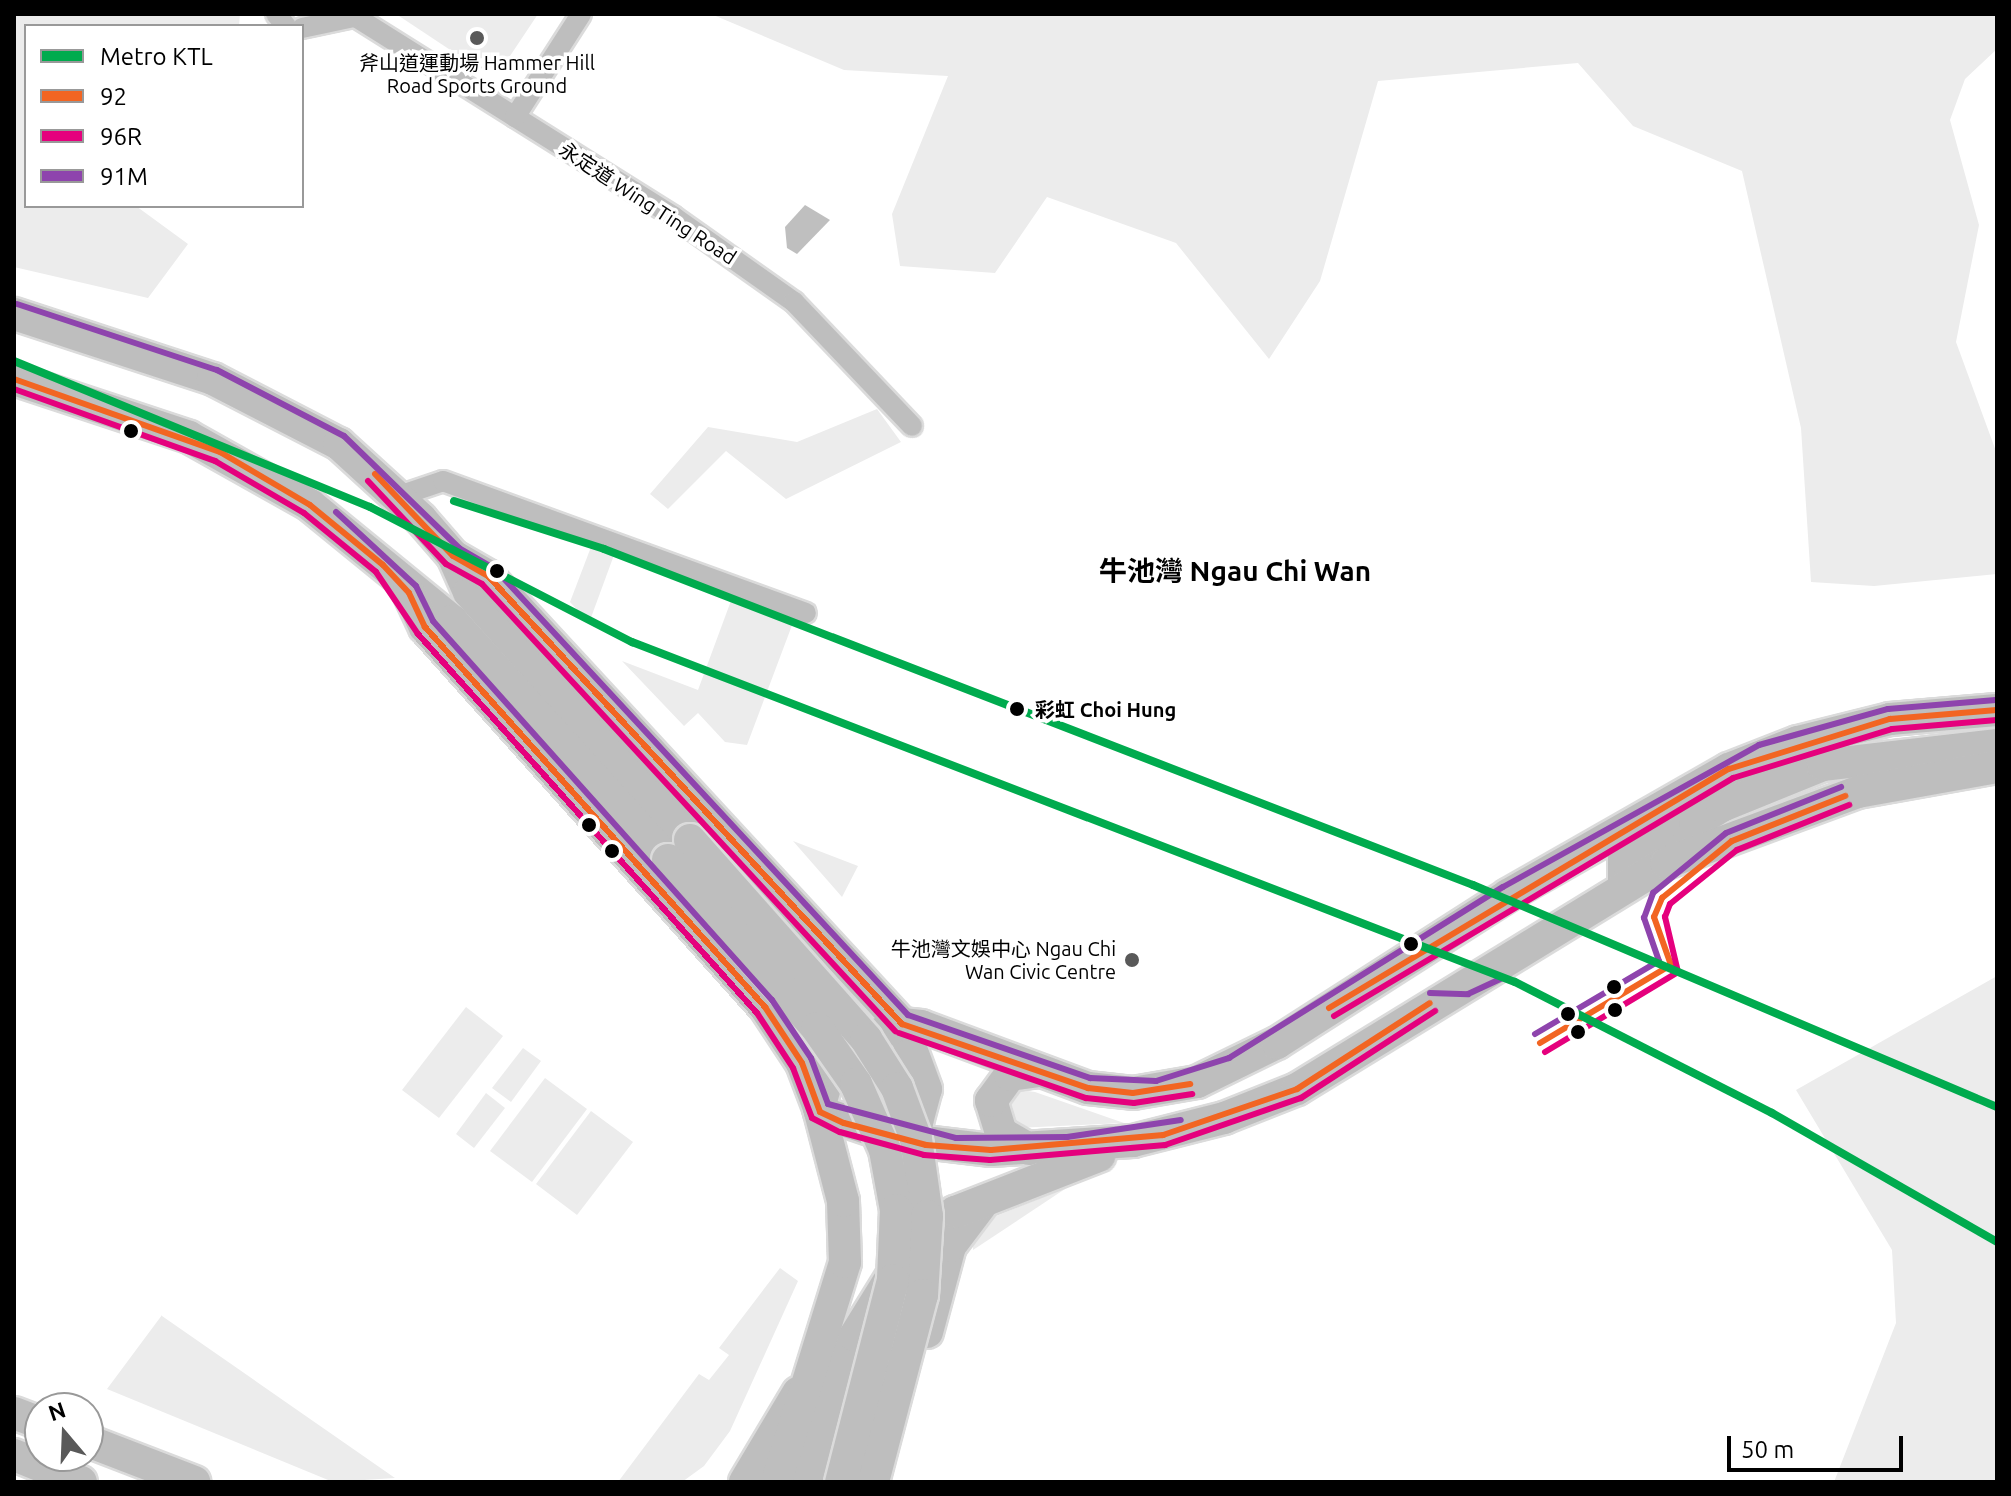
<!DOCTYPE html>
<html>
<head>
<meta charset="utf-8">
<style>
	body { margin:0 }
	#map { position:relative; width:2011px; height:1496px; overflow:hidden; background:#fff; font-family:Ubuntu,"Noto Sans TC",sans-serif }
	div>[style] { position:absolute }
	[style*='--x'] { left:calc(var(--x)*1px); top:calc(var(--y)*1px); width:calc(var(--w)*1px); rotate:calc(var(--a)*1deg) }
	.green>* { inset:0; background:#ececec }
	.water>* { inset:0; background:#bfbfbf }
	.roads { filter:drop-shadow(2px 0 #dbdbdb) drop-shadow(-2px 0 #dbdbdb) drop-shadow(0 2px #dbdbdb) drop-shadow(0 -2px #dbdbdb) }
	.minor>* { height:20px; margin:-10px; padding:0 10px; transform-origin:10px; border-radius:10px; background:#bebebe }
	.primary>* { height:32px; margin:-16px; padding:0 16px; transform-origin:16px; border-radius:16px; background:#bebebe }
	.trunk>* { height:32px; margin:-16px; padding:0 16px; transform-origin:16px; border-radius:16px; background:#bebebe }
	.bridges { filter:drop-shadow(2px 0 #dbdbdb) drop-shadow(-2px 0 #dbdbdb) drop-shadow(0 2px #dbdbdb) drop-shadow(0 -2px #dbdbdb) }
	.trunk-bridge>* { height:32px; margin:-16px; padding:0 16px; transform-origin:16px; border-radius:16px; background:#bebebe }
	.bus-1>* { height:6px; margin:-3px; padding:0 3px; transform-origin:3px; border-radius:3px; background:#f26522 }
	.bus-2>* { height:6px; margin:-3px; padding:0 3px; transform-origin:3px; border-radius:3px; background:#e5007d }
	.bus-3>* { height:6px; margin:-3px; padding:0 3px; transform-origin:3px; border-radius:3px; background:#8e44ad }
	.metro-1>* { height:8px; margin:-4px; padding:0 4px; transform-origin:4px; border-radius:4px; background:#00ab4e }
	.dots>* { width:22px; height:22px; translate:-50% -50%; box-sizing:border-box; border:4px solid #fff; border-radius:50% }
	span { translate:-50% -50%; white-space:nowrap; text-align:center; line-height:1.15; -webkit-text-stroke:7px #fff; paint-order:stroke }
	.poi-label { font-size:20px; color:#000 }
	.right { translate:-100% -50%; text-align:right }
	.street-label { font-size:20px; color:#000 }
	.stop-label { font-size:20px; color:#000; font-weight:700 }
	.left { translate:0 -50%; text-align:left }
	.district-label { font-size:28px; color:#000; font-weight:700 }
	.frame { position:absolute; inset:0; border:16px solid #000; pointer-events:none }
	.legend { position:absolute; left:24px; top:24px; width:280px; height:184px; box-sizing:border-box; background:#fff; border:2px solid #999; margin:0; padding:10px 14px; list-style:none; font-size:24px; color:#000 }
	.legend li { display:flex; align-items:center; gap:16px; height:40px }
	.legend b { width:40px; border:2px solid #999 }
	.north { position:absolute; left:24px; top:1392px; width:80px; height:80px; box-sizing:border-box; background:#fff; border:2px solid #999; border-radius:50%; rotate:341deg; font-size:22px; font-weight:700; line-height:32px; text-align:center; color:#000 }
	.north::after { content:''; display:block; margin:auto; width:28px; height:36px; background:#595959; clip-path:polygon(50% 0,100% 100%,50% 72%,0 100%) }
	.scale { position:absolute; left:1727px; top:1436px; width:176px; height:36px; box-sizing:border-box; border:4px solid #000; border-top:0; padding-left:10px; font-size:24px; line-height:28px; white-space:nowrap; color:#000; -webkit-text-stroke:6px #fff; paint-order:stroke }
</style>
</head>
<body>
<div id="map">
	<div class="green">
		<i style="clip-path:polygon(14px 14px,240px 14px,239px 26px,26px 26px,26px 206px,136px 206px,188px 244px,148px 298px,14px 267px)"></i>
		<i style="clip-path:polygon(396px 14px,538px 14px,506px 62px,479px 69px)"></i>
		<i style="clip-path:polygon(711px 14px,1997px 14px,1997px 49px,1965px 79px,1950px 120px,1979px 225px,1956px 342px,1997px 454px,1997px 574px,1874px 586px,1811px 582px,1801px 428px,1742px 171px,1633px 126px,1578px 63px,1378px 81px,1320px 281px,1269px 359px,1176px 243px,1047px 197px,995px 273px,900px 266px,892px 214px,948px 76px,844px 70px)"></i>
		<i style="clip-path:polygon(877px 409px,901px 442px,786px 499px,726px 451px,668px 509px,650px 494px,708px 427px,797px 442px)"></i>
		<i style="clip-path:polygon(591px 547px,614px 555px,589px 623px,570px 602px)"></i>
		<i style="clip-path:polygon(732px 598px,794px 620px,747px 745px,725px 742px,698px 713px,684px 726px,622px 661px,698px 690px)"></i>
		<i style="clip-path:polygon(793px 841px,858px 866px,842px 897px)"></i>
		<i style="clip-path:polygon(1997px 976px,1997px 1482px,1834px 1482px,1896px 1323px,1892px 1250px,1796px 1090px)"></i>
		<i style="clip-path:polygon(466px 1007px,503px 1036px,439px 1118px,402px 1090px)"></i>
		<i style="clip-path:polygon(523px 1048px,541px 1061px,511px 1102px,492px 1088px)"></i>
		<i style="clip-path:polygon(545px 1078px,587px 1109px,532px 1182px,490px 1151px)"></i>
		<i style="clip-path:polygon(1020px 1090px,1035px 1092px,1124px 1123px,1016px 1128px,1005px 1100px)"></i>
		<i style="clip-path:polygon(486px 1093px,505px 1108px,474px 1148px,456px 1134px)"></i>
		<i style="clip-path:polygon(591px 1111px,633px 1142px,577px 1215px,536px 1184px)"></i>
		<i style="clip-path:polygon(1068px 1187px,973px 1250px,973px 1237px,989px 1219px)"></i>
		<i style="clip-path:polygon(780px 1268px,798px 1281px,730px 1431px,704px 1466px,682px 1482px,618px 1482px,699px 1374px,709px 1380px,729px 1355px,719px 1348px)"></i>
		<i style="clip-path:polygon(162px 1315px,162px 1316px,395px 1478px,333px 1482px,107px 1389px)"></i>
	</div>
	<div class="water">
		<i style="clip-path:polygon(805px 205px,830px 220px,797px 254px,787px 248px,785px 227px)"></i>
	</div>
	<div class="roads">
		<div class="minor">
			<i style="--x:276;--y:14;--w:16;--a:50"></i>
			<i style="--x:351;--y:14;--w:381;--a:32.1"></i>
			<i style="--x:674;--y:217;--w:147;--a:35.3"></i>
			<i style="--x:794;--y:302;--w:171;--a:46.4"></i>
			<i style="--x:302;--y:28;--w:53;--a:-11.9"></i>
			<i style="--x:515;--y:117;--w:122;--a:-57.3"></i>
			<i style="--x:399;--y:496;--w:46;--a:-18.8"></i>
			<i style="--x:443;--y:481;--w:386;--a:20"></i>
		</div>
		<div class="primary">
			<i style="--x:1651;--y:850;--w:84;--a:-31.8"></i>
			<i style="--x:1722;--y:806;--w:109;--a:-22.1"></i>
			<i style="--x:1823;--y:765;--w:175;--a:-6.6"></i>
			<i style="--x:1624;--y:884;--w:26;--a:-90"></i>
			<i style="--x:1624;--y:858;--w:53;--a:-41.2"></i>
			<i style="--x:820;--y:1112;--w:83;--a:18.9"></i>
			<i style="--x:899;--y:1139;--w:93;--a:6.8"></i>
			<i style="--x:991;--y:1150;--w:142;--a:-3.6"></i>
			<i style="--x:1133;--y:1141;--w:94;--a:-14.2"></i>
			<i style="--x:1224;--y:1118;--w:79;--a:-21.7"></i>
			<i style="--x:1297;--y:1089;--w:433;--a:-31.5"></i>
			<i style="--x:1666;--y:863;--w:205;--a:-20.3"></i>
			<i style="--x:1858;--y:792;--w:141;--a:-10.2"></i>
			<i style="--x:899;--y:1139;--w:25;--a:-43"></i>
			<i style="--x:917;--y:1122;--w:34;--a:-75"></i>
			<i style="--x:926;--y:1089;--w:69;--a:-110.3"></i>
			<i style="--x:1029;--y:1149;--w:32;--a:-150"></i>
			<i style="--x:1001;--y:1133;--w:34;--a:-107"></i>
			<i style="--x:991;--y:1101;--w:32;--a:-54"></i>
			<i style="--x:1010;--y:1075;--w:28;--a:-8"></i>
			<i style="--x:927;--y:1332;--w:89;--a:-75"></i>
			<i style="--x:950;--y:1246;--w:51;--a:-52.9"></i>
			<i style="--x:14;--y:1413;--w:28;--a:21"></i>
			<i style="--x:88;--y:1441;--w:114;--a:21.1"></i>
			<i style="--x:745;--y:1482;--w:104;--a:-59.2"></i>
			<i style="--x:777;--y:1482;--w:230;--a:-72.8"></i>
			<i style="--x:845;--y:1262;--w:61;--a:-91.9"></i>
			<i style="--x:843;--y:1201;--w:96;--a:-104.5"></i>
			<i style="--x:819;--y:1108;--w:40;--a:-74"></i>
			<i style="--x:830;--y:1070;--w:43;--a:-42.2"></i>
			<i style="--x:862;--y:1041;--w:43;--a:-23"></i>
			<i style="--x:902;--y:1024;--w:19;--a:6"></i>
			<i style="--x:921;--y:1026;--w:178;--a:20.4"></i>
			<i style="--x:1088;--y:1088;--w:45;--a:6.3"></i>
			<i style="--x:1133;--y:1093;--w:65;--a:-9.8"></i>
			<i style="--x:1197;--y:1082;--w:89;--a:-26"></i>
			<i style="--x:1277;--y:1043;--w:274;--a:-32.6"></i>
			<i style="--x:1508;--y:895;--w:254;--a:-29.7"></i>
			<i style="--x:1729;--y:769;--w:74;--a:-21.4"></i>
			<i style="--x:1798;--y:742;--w:95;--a:-14"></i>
			<i style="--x:1890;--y:719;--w:107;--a:-4.8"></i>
			<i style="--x:809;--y:1482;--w:153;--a:-72.5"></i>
			<i style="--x:855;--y:1336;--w:110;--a:-58.3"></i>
			<i style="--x:913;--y:1242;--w:52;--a:-35.5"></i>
			<i style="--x:955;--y:1212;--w:155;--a:-21.3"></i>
		</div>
		<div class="trunk">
			<i style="--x:14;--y:314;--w:209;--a:18.1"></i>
			<i style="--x:213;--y:379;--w:142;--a:27.3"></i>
			<i style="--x:339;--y:444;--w:111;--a:42.4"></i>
			<i style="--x:421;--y:519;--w:49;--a:49.1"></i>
			<i style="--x:453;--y:556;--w:39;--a:66"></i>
			<i style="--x:469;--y:592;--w:332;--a:48.3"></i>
			<i style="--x:14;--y:379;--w:184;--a:18.3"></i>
			<i style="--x:189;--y:437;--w:139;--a:29.3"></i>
			<i style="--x:310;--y:505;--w:183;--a:39.2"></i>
			<i style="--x:452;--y:621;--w:322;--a:47.9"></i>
			<i style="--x:453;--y:556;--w:40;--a:29.7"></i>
			<i style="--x:488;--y:576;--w:610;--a:47.26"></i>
			<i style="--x:409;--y:593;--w:38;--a:65"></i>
			<i style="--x:425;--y:627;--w:510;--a:48.18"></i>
			<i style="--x:765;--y:1007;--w:67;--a:56.5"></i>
			<i style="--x:802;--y:1063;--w:48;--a:69.3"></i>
			<i style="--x:14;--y:1455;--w:72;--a:21.9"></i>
		</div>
	</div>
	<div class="bridges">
		<div class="trunk-bridge">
			<i style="--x:690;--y:840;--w:266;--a:48.5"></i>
			<i style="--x:866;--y:1039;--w:58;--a:57.7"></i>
			<i style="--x:897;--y:1088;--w:54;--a:69.6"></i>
			<i style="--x:916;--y:1139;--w:78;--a:81.9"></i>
			<i style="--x:927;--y:1216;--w:79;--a:93.6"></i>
			<i style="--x:922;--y:1295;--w:193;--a:104.7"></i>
			<i style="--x:668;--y:860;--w:225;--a:48.4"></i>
			<i style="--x:817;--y:1028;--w:68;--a:55.1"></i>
			<i style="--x:856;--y:1084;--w:72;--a:66.3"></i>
			<i style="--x:885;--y:1150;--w:61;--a:79.6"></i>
			<i style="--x:896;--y:1210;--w:70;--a:92.5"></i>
			<i style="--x:893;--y:1280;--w:209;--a:104.4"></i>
		</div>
	</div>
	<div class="bus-1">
		<i style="--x:14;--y:379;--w:219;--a:19.5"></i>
		<i style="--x:220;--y:452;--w:104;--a:30.5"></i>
		<i style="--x:310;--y:505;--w:94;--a:39.4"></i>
		<i style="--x:383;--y:565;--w:38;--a:47"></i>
		<i style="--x:409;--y:593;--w:38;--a:65"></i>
		<i style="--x:425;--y:627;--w:510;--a:48.18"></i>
		<i style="--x:765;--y:1007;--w:67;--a:56.5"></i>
		<i style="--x:802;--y:1063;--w:52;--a:69.8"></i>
		<i style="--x:820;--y:1112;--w:26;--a:25"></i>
		<i style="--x:844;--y:1123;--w:85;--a:15"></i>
		<i style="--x:926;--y:1145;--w:65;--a:4.4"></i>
		<i style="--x:991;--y:1150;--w:173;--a:-5"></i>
		<i style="--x:1163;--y:1135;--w:142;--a:-18.9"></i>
		<i style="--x:1297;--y:1089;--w:158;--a:-32.9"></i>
		<i style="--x:375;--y:474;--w:113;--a:46.4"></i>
		<i style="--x:453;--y:556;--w:40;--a:29.7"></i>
		<i style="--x:488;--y:576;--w:610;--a:47.26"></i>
		<i style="--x:1329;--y:1008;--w:466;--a:-30.9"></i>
		<i style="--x:1729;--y:769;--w:169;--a:-17.3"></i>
		<i style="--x:1890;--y:719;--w:107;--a:-4.8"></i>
		<i style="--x:902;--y:1024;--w:197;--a:19"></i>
		<i style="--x:1088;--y:1088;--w:45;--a:6.3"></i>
		<i style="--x:1133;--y:1093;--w:58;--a:-9"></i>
		<i style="--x:1540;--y:1043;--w:152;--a:-30.8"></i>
		<i style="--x:1671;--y:965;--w:51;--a:-109.5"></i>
		<i style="--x:1654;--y:917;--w:21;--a:-67"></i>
		<i style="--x:1662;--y:898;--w:90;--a:-39.2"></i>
		<i style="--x:1732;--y:841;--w:122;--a:-21.7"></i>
	</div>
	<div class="bus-2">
		<i style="--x:14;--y:389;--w:214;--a:19.7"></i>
		<i style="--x:215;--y:461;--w:103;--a:30.3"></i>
		<i style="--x:304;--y:513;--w:93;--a:39.3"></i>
		<i style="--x:376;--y:572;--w:75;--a:55.9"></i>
		<i style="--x:418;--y:634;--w:508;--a:48.19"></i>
		<i style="--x:757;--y:1013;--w:66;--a:56.8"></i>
		<i style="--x:793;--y:1068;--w:53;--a:69.2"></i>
		<i style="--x:812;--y:1118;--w:31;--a:27"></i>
		<i style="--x:840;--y:1132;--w:87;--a:15.3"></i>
		<i style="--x:924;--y:1155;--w:66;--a:4.3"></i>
		<i style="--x:990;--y:1160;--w:176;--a:-4.9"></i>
		<i style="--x:1165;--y:1145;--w:144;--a:-19.1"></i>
		<i style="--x:1301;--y:1098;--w:160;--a:-33"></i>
		<i style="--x:368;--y:481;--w:114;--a:46.8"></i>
		<i style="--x:446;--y:564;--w:41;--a:29.1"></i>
		<i style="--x:482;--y:584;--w:609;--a:47.26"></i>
		<i style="--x:1334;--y:1016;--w:465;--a:-30.8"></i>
		<i style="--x:1733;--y:778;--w:166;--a:-17.1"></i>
		<i style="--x:1892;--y:729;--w:105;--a:-4.9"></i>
		<i style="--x:899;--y:1033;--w:198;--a:19.2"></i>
		<i style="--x:1086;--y:1098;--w:48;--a:5.9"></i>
		<i style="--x:1134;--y:1103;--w:59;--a:-8.8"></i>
		<i style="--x:1545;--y:1052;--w:155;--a:-31"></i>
		<i style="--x:1678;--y:972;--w:57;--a:-103.3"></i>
		<i style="--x:1665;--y:917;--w:14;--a:-69"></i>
		<i style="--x:1670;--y:904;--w:86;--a:-38.9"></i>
		<i style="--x:1737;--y:850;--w:121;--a:-21.9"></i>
	</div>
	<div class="bus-3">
		<i style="--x:17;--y:304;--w:211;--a:18.3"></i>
		<i style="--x:217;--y:370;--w:143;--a:27.5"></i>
		<i style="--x:344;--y:436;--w:161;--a:44.2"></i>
		<i style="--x:459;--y:548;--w:42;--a:30.3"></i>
		<i style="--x:495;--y:569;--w:608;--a:47.2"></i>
		<i style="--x:908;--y:1015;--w:193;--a:19.1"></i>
		<i style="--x:1090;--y:1078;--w:66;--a:2.6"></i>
		<i style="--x:1156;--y:1081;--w:77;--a:-17.5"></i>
		<i style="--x:1229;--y:1058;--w:323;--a:-32"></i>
		<i style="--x:1503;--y:887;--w:293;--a:-29"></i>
		<i style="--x:1759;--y:745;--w:134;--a:-15.6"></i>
		<i style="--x:1888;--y:709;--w:108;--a:-4.8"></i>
		<i style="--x:336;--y:512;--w:109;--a:42.8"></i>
		<i style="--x:416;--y:586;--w:39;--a:64"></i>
		<i style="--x:433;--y:621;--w:508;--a:48.19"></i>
		<i style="--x:772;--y:1000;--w:70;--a:56.1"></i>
		<i style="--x:811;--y:1058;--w:49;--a:69.7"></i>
		<i style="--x:828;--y:1104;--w:132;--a:14.9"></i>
		<i style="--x:956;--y:1138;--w:111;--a:-0.5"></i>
		<i style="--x:1067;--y:1137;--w:115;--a:-8.5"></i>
		<i style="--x:1430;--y:993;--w:38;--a:2"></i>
		<i style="--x:1468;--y:994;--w:38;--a:-25"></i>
		<i style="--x:1535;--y:1034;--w:144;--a:-30.5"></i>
		<i style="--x:1659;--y:961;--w:46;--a:-109.2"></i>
		<i style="--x:1644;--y:918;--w:27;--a:-70"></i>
		<i style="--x:1653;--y:893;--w:94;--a:-39.4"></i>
		<i style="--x:1726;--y:833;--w:124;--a:-21.8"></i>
	</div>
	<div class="metro-1">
		<i style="--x:14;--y:361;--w:385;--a:22.3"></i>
		<i style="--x:370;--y:507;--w:295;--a:27.3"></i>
		<i style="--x:632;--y:642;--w:946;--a:21.06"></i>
		<i style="--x:1515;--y:982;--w:288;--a:27"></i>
		<i style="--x:1772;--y:1113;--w:259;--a:29.8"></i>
		<i style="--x:454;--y:501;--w:157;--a:17.7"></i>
		<i style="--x:604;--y:549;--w:932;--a:21.14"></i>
		<i style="--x:1473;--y:885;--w:569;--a:22.96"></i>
	</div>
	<div class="dots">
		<i style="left:477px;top:38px;background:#595959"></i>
		<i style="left:131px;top:431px;background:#000"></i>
		<i style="left:497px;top:571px;background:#000"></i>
		<i style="left:1017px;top:709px;background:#000"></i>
		<i style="left:589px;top:825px;background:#000"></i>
		<i style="left:612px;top:851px;background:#000"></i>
		<i style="left:1411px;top:944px;background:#000"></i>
		<i style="left:1132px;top:960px;background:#595959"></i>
		<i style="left:1614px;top:987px;background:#000"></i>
		<i style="left:1615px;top:1010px;background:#000"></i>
		<i style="left:1568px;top:1014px;background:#000"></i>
		<i style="left:1578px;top:1032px;background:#000"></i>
	</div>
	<div class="poi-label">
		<span style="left:477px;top:74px">斧山道運動場 Hammer Hill<br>Road Sports Ground</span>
		<span class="right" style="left:1116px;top:960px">牛池灣文娛中心 Ngau Chi<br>Wan Civic Centre</span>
	</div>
	<div class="street-label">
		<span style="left:648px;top:203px;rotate:33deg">永定道 Wing Ting Road</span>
	</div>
	<div class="stop-label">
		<span class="left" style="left:1035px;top:709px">彩虹 Choi Hung</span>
	</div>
	<div class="district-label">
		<span style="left:1235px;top:571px">牛池灣 Ngau Chi Wan</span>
	</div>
	<div class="frame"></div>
	<ul class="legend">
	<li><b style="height:10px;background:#00ab4e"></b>Metro KTL</li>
	<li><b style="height:10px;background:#f26522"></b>92</li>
	<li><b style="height:10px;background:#e5007d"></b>96R</li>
	<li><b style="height:10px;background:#8e44ad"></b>91M</li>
	</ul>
	<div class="north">N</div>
	<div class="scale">50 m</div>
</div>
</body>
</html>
